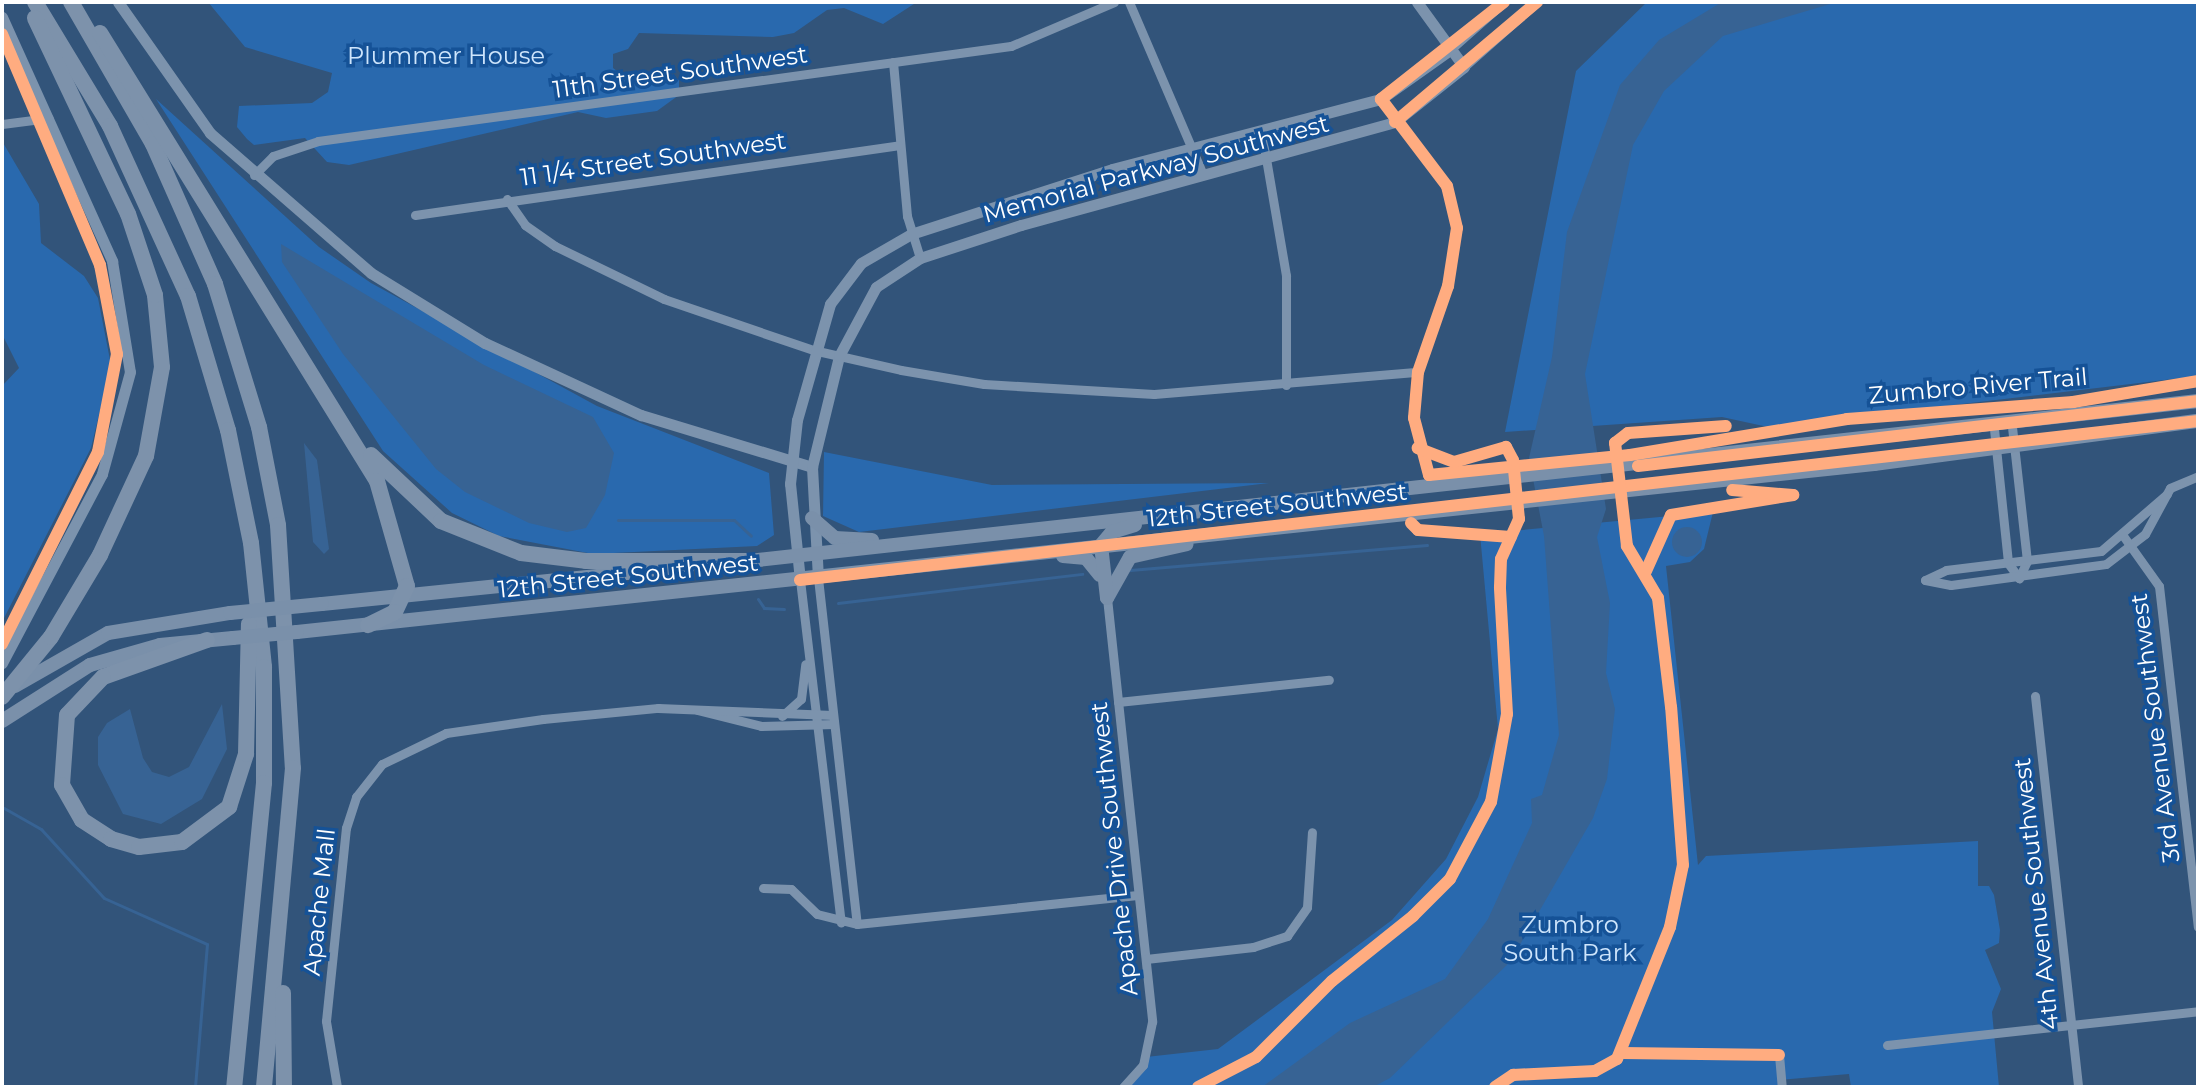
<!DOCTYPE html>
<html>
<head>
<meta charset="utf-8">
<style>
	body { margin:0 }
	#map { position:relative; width:2200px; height:1089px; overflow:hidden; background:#32547a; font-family:Montserrat,sans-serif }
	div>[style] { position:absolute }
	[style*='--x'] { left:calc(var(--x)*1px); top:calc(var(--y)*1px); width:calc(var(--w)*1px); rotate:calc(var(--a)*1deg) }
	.green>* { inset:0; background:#2969ae }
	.water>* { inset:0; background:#376394 }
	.round { border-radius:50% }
	.stream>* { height:3px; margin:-1.5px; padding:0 1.5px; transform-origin:1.5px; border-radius:1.5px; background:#376394 }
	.minor>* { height:9px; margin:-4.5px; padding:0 4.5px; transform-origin:4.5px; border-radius:4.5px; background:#7c93ad }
	.tertiary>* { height:11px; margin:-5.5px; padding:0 5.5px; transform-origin:5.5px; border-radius:5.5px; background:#7c93ad }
	.primary>* { height:14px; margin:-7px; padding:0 7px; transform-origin:7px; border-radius:7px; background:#7a90aa }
	.motorway>* { height:16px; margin:-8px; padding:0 8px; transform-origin:8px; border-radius:8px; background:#7d92ab }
	.primary-bridge>* { height:14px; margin:-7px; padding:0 7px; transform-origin:7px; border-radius:7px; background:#7a90aa }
	.cycleway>* { height:12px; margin:-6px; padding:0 6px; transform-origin:6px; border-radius:6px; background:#ffac80 }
	span { translate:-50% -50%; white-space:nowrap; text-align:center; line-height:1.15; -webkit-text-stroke:7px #155297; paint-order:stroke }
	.park-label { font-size:24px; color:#cee5fc }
	.street-label { font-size:24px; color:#fff }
	.frame { position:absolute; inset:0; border:4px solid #fff; pointer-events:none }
</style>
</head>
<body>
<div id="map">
	<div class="green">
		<i style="clip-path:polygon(208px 2px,953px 2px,917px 2px,883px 24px,844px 8px,827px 10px,794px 33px,773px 37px,639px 33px,628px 49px,613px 54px,613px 68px,625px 77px,669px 74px,679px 80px,679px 95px,657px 111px,606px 118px,578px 112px,349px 165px,327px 162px,305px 138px,254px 145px,247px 139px,237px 127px,239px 106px,312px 103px,328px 92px,332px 73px,245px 47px)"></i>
		<i style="clip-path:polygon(1647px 2px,2198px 2px,2198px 376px,1768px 427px,1722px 417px,1505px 432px,1576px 71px)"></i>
		<i style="clip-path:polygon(156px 99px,319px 247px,371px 283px,597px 406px,769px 473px,774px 535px,757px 546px,593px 554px,499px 536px,452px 513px,383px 451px)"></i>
		<i style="clip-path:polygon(2px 141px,39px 204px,41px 243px,84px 276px,98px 298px,111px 365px,91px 448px,2px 622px,2px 386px,19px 368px,2px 334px)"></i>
		<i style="clip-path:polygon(824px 452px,992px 485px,1269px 483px,859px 532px,823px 516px)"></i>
		<i style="clip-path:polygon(1713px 512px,1704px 549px,1690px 562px,1666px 566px,1698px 865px,1706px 856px,1978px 841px,1978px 886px,1989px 886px,1994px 895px,2000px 930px,1999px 943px,1985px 950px,2001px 989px,1992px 1012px,1999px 1087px,1851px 1087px,1849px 1074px,1779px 1080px,1779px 1087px,1123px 1087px,1146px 1057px,1218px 1049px,1392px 920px,1446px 859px,1478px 797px,1498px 729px,1480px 534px)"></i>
	</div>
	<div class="water">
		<i style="clip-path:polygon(1722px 2px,1837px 2px,1723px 36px,1664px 91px,1633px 145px,1585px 374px,1606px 509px,1597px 537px,1610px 603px,1606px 673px,1615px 709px,1607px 779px,1593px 818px,1510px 962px,1390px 1078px,1373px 1087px,1262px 1087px,1350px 1023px,1445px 979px,1488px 919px,1532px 823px,1531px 799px,1542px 795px,1559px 735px,1544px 536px,1529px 458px,1552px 357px,1567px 232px,1620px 85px,1659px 40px)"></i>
		<i style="clip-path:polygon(281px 244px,484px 365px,593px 417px,614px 453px,605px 495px,586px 528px,567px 532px,529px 523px,465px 492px,436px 469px,343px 354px,282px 262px)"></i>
		<i style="clip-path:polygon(304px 443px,317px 460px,329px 549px,324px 554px,313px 542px)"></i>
		<i class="round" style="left:1672px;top:527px;width:30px;height:30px"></i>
		<i style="clip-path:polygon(222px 704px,227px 749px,202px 799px,161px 824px,123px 814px,98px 765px,98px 737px,107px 723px,130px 709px,143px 758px,152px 772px,169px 777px,189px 767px)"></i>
	</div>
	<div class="stream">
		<i style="--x:618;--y:520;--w:116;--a:0"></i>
		<i style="--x:734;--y:520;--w:23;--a:43"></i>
		<i style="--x:1130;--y:570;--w:298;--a:-4.8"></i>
		<i style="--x:758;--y:599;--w:11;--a:56"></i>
		<i style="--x:764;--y:608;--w:20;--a:3"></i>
		<i style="--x:838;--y:603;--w:246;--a:-6.8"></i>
		<i style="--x:4;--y:808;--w:43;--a:29.6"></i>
		<i style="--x:41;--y:829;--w:93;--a:47.6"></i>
		<i style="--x:104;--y:898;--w:113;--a:24.1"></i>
		<i style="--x:207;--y:944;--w:144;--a:94.8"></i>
	</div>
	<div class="minor">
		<i style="--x:1129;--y:2;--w:188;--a:66.8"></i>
		<i style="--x:1450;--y:50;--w:72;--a:-41.6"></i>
		<i style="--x:893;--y:62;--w:155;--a:84.8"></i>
		<i style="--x:907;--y:216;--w:44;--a:72.8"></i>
		<i style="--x:1464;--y:67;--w:98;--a:-41.7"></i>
		<i style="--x:1381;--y:99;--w:109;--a:52.8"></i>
		<i style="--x:1447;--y:186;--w:43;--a:76.6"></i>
		<i style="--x:1457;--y:228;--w:59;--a:98.8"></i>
		<i style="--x:1448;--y:286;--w:91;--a:109.2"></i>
		<i style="--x:1418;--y:372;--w:46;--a:95"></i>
		<i style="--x:2;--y:124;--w:47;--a:-7.3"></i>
		<i style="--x:1262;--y:135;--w:143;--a:80.3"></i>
		<i style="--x:1286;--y:276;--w:109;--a:90"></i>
		<i style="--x:254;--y:175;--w:27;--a:-45"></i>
		<i style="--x:273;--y:156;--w:47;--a:-18.4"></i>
		<i style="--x:318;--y:141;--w:699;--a:-7.81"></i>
		<i style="--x:1011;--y:46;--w:112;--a:-23.1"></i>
		<i style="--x:507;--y:199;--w:32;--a:55"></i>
		<i style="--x:525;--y:225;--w:37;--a:35"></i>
		<i style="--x:555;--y:246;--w:121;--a:25.9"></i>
		<i style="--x:664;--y:299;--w:157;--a:18.9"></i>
		<i style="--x:813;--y:350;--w:90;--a:12.8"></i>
		<i style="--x:901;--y:370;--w:84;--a:9.6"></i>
		<i style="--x:984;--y:384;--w:170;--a:3.4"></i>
		<i style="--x:1154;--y:394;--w:265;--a:-4.8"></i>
		<i style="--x:415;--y:215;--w:488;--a:-8.2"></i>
		<i style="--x:2012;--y:427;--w:135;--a:83.6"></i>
		<i style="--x:2027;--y:561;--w:19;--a:115"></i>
		<i style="--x:1994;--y:429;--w:135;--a:84"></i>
		<i style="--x:2008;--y:563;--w:19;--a:54"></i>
		<i style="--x:2124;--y:537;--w:60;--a:54.5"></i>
		<i style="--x:2159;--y:586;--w:343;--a:83.5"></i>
		<i style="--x:818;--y:578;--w:348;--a:83.6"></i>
		<i style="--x:800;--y:580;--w:345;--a:83.2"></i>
		<i style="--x:1925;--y:580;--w:26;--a:11"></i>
		<i style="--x:1951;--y:585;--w:156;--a:-7.7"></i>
		<i style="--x:2106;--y:564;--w:49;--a:-37.6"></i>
		<i style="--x:2145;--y:534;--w:52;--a:-61.5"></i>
		<i style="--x:2170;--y:488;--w:30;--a:-23"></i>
		<i style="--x:1925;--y:580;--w:23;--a:-25"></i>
		<i style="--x:1946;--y:570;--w:156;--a:-7"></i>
		<i style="--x:2101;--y:551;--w:87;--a:-40.8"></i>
		<i style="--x:1107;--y:598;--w:426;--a:83.9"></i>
		<i style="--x:1152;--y:1022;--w:44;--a:101.8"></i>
		<i style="--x:1143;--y:1065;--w:30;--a:132"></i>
		<i style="--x:2035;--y:696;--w:393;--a:83.7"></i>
		<i style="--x:1118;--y:702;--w:212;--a:-6"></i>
		<i style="--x:697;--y:710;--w:66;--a:14"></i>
		<i style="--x:761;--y:726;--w:73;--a:-1.6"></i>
		<i style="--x:782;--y:716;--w:25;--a:-42"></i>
		<i style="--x:801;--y:699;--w:35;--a:-83"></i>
		<i style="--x:763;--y:888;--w:28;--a:2"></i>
		<i style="--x:791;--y:889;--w:36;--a:44"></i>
		<i style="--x:817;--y:914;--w:41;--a:14"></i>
		<i style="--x:857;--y:924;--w:282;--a:-5.9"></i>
		<i style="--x:1146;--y:959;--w:108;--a:-6.4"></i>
		<i style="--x:1253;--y:947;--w:36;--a:-18"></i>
		<i style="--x:1287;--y:936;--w:35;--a:-55"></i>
		<i style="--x:1307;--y:907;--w:75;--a:-86.2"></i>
		<i style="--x:1887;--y:1045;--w:313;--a:-6.2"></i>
		<i style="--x:1779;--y:1055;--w:32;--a:85"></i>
		<i style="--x:337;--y:1087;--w:67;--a:-99.5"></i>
		<i style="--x:326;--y:1021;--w:194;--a:-84.1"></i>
		<i style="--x:346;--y:828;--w:33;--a:-72"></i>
		<i style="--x:356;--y:797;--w:42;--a:-51.8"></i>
		<i style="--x:382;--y:764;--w:71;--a:-25.8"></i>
		<i style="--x:446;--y:733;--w:98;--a:-8.2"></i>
		<i style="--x:543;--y:719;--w:116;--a:-5.5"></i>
		<i style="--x:658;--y:708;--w:175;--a:2.3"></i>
	</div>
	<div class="tertiary">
		<i style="--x:118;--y:2;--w:160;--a:54.9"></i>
		<i style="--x:210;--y:133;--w:213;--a:41"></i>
		<i style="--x:371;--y:273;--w:134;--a:31.6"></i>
		<i style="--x:485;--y:343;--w:172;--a:24.8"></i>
		<i style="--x:641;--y:415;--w:179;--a:16.9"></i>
		<i style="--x:2;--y:17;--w:268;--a:65.7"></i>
		<i style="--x:112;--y:261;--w:112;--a:80.8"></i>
		<i style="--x:130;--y:372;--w:106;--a:105.4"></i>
		<i style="--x:102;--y:474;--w:214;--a:117.9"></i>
		<i style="--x:818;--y:578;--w:111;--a:-93.1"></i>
		<i style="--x:812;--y:467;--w:114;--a:-76.3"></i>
		<i style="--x:839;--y:356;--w:78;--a:-61.8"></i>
		<i style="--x:876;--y:287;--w:53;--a:-33.4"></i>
		<i style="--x:920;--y:258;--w:106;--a:-18.1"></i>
		<i style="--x:1021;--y:225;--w:388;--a:-15.4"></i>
		<i style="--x:1395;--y:122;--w:88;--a:-38.6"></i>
		<i style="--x:1464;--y:67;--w:80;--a:-125.9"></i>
		<i style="--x:800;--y:580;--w:97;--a:-95.9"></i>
		<i style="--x:790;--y:484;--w:64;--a:-83.8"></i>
		<i style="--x:797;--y:420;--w:121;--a:-74.1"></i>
		<i style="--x:830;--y:304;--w:51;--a:-52.9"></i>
		<i style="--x:861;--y:263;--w:58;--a:-30.1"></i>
		<i style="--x:911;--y:234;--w:211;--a:-17.9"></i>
		<i style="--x:1112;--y:169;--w:278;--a:-14.6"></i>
		<i style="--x:1381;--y:99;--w:85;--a:-35.4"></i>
	</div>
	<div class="primary">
		<i style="--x:812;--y:518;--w:30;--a:41"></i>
		<i style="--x:835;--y:538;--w:37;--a:3"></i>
		<i style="--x:1063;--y:556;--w:23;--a:5"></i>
		<i style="--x:1086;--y:558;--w:22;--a:51"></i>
		<i style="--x:740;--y:562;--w:1467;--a:-6.3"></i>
		<i style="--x:1107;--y:598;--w:47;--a:-60.7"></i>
		<i style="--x:1130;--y:557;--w:58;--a:-12.8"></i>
		<i style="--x:1107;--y:598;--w:53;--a:-96.5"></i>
		<i style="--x:1101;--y:545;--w:17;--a:-50"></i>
		<i style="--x:1112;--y:532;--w:24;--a:-17"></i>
		<i style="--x:322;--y:604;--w:368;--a:-5.8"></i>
		<i style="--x:297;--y:632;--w:1586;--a:-6.08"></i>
		<i style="--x:1874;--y:464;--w:327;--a:-7.6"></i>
		<i style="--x:15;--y:686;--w:107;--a:-29.7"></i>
		<i style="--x:108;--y:633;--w:124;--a:-9.3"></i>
		<i style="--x:2;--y:721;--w:104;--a:-32.5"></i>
		<i style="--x:90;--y:665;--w:73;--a:-15.9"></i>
		<i style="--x:160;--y:645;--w:73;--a:-5.5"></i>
	</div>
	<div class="motorway">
		<i style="--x:35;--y:2;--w:145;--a:58.8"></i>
		<i style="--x:110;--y:126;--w:187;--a:65.4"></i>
		<i style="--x:188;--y:296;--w:140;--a:73.4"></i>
		<i style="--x:228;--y:430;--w:115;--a:78.5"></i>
		<i style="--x:251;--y:543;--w:125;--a:84"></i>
		<i style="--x:264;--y:667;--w:116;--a:90"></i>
		<i style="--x:264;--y:783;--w:305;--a:95.6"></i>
		<i style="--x:71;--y:2;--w:164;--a:60"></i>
		<i style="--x:153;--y:144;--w:153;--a:66.1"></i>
		<i style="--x:215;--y:284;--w:150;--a:72.9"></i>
		<i style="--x:259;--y:427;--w:100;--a:79"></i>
		<i style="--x:278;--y:525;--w:243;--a:86.5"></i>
		<i style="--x:293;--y:768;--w:320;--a:95.2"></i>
		<i style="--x:100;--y:33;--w:527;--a:58.27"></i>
		<i style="--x:377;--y:481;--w:109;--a:74.1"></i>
		<i style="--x:407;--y:586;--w:29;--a:115"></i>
		<i style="--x:395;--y:612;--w:30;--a:154"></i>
		<i style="--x:371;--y:455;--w:96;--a:43.3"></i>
		<i style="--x:441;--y:521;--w:86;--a:21.8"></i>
		<i style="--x:521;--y:553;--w:65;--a:7"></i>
		<i style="--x:586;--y:561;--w:166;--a:0"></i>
		<i style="--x:207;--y:640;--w:110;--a:160.4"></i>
		<i style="--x:103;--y:677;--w:52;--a:133.5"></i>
		<i style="--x:67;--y:715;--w:70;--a:94.1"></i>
		<i style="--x:62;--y:785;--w:40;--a:60.3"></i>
		<i style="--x:82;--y:820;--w:35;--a:33"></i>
		<i style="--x:111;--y:839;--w:29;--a:16"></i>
		<i style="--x:139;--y:847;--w:43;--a:-6.6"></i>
		<i style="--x:182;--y:842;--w:59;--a:-36.7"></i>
		<i style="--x:229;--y:807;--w:56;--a:-72.2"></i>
		<i style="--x:246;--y:754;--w:130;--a:-88.7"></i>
		<i style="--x:2;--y:697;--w:77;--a:-50.8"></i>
		<i style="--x:51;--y:637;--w:96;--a:-59.1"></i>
		<i style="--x:100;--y:555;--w:109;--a:-65.1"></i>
		<i style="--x:146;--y:456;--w:90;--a:-79.8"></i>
		<i style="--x:162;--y:367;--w:72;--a:-95.6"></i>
		<i style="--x:155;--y:295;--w:85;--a:-108.4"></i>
		<i style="--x:128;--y:214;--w:217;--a:-115.4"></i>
		<i style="--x:283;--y:993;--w:94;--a:89.4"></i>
	</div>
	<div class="primary-bridge">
		<i style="--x:230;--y:613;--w:92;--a:-5.6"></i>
		<i style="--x:233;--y:638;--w:64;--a:-5.4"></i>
	</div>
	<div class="cycleway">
		<i style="--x:1504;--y:2;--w:157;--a:141.7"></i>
		<i style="--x:1381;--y:99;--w:109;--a:52.8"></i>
		<i style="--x:1447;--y:186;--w:43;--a:76.6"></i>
		<i style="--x:1457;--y:228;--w:59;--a:98.8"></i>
		<i style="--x:1448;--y:286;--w:91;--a:109.2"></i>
		<i style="--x:1418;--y:372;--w:46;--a:95"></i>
		<i style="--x:1414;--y:418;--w:59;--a:75.3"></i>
		<i style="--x:1429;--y:475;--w:202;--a:-5.7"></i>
		<i style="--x:1630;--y:455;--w:220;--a:-9.4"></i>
		<i style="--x:1847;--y:419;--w:227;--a:-4.3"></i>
		<i style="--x:2073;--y:402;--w:127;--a:-9.5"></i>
		<i style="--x:2;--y:34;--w:251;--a:67"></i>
		<i style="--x:100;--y:265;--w:91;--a:79.2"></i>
		<i style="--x:117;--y:354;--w:100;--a:101"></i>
		<i style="--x:98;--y:452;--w:215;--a:116.6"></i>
		<i style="--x:1395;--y:122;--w:186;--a:-40.2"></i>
		<i style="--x:1638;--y:466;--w:564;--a:-6.62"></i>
		<i style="--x:1411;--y:523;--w:10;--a:45"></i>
		<i style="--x:1418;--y:530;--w:93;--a:4.3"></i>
		<i style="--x:1646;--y:571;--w:61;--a:-65.9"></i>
		<i style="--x:1671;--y:515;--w:124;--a:-9.3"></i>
		<i style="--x:1793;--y:495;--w:61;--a:-175.3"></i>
		<i style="--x:800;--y:580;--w:1407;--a:-6.49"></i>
		<i style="--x:1622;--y:1053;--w:157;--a:0.7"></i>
		<i style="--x:1198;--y:1087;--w:65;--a:-27.3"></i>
		<i style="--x:1256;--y:1057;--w:107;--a:-45"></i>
		<i style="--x:1332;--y:981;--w:104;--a:-38.7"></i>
		<i style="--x:1413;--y:916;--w:52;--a:-45"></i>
		<i style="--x:1450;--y:879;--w:87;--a:-62"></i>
		<i style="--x:1491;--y:802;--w:89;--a:-79.7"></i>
		<i style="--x:1507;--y:714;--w:127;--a:-93.2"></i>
		<i style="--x:1500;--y:587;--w:28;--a:-88"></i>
		<i style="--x:1501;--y:559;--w:44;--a:-65.8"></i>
		<i style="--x:1519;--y:519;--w:59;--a:-95.8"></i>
		<i style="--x:1513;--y:460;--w:15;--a:-118"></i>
		<i style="--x:1506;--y:447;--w:54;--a:163.9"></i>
		<i style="--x:1454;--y:462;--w:39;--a:-159"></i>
		<i style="--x:1495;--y:1087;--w:22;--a:-34"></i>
		<i style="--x:1513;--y:1075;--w:82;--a:-2.8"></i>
		<i style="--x:1595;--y:1071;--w:25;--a:-29"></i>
		<i style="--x:1617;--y:1059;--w:142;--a:-68.1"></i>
		<i style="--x:1670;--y:927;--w:63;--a:-78.2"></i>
		<i style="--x:1683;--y:865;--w:158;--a:-94.3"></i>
		<i style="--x:1671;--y:707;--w:110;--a:-96.8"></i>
		<i style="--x:1658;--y:598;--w:61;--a:-120.8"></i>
		<i style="--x:1627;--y:546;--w:104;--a:-96.6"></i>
		<i style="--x:1615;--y:443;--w:16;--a:-38"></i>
		<i style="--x:1628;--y:433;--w:98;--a:-4.1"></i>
	</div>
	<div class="park-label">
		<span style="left:446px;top:56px">Plummer House</span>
		<span style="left:1570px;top:939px">Zumbro<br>South Park</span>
	</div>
	<div class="street-label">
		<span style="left:680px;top:72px;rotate:-8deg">11th Street Southwest</span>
		<span style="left:653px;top:159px;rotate:-8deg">11 1/4 Street Southwest</span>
		<span style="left:1156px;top:169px;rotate:-15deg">Memorial Parkway Southwest</span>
		<span style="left:1978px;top:386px;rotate:-5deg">Zumbro River Trail</span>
		<span style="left:1277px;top:505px;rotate:-6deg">12th Street Southwest</span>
		<span style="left:628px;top:576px;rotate:-6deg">12th Street Southwest</span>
		<span style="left:2155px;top:728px;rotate:-97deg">3rd Avenue Southwest</span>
		<span style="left:1114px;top:849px;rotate:-96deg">Apache Drive Southwest</span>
		<span style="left:2036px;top:894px;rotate:-96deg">4th Avenue Southwest</span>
		<span style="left:319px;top:902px;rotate:-84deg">Apache Mall</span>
	</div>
	<div class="frame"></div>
</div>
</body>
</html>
